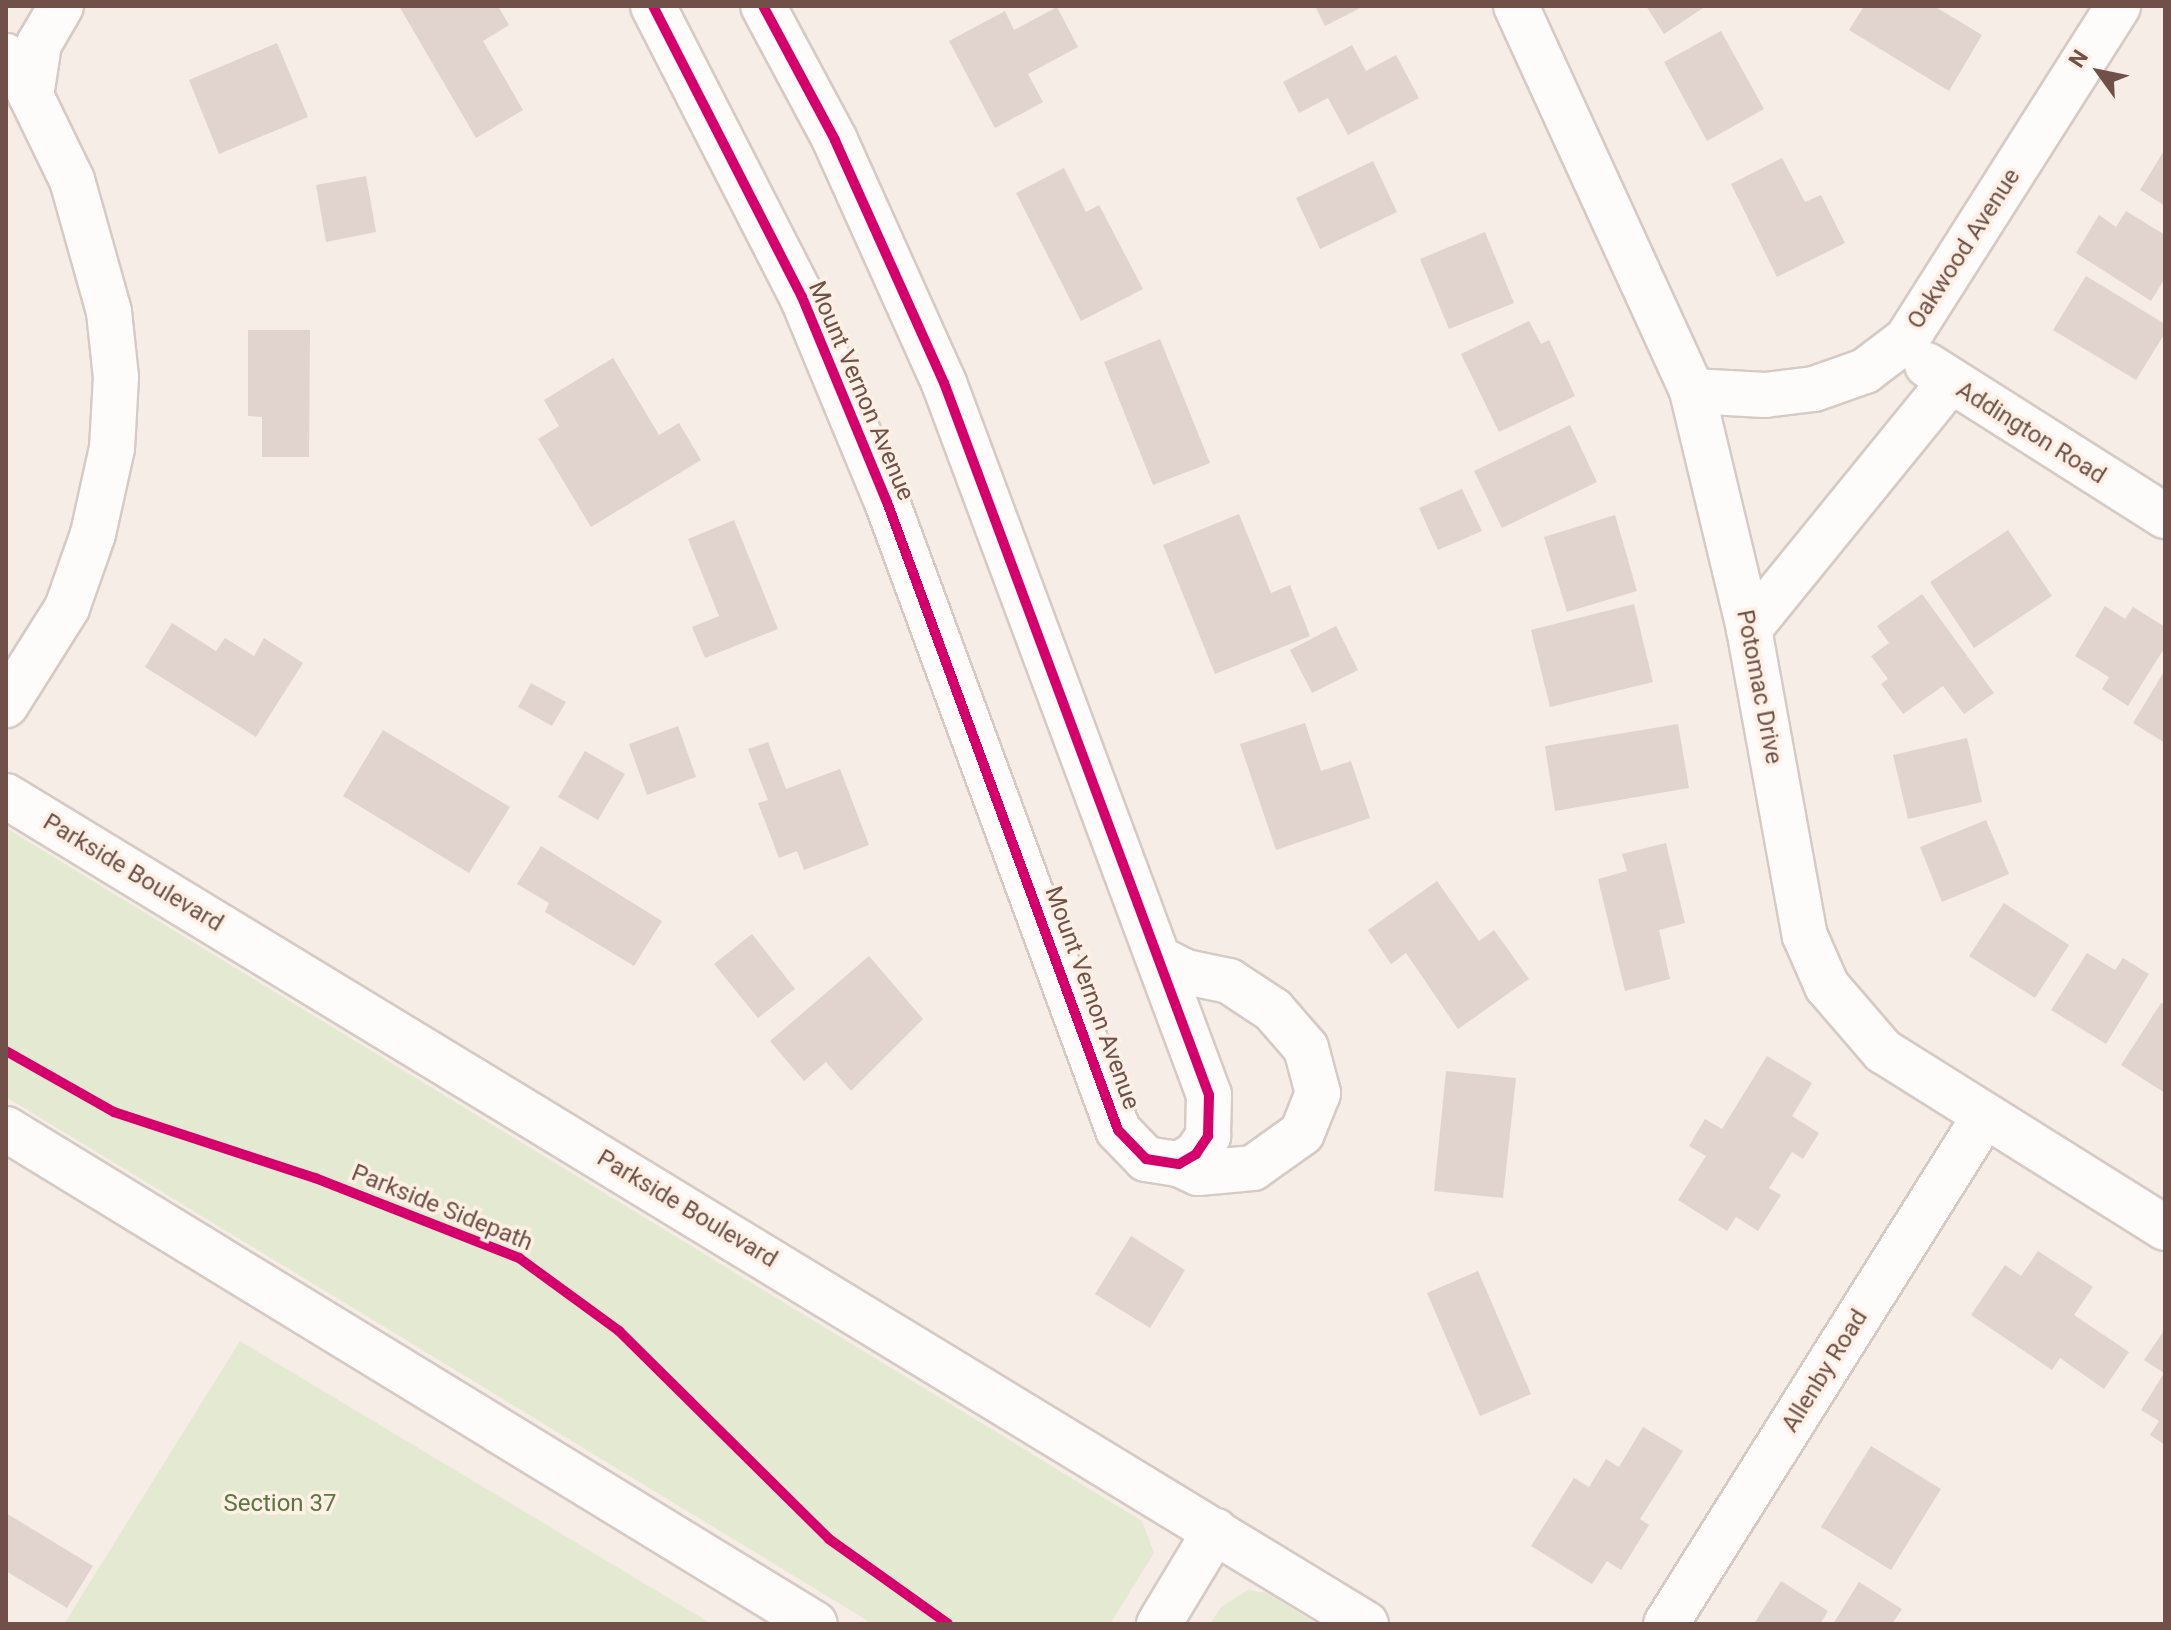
<!DOCTYPE html>
<html>
<head>
<meta charset="utf-8">
<style>
	body { margin:0 }
	#map { position:relative; width:2171px; height:1630px; overflow:hidden; background:#f5ede6; font-family:Roboto,sans-serif }
	div>[style] { position:absolute }
	[style*='--x'] { left:calc(var(--x)*1px); top:calc(var(--y)*1px); width:calc(var(--w)*1px); rotate:calc(var(--a)*1deg) }
	.green>* { inset:0; background:#e4ead1 }
	.building>* { inset:0; background:#e1d4ce }
	.roads { filter:drop-shadow(2px 0 #d6cac4) drop-shadow(-2px 0 #d6cac4) drop-shadow(0 2px #d6cac4) drop-shadow(0 -2px #d6cac4) }
	.minor>* { height:44px; margin:-22px; padding:0 22px; transform-origin:22px; border-radius:22px; background:#fefcfb }
	.cycleway>* { height:10px; margin:-5px; padding:0 5px; transform-origin:5px; border-radius:5px; background:#d6006c }
	span { translate:-50% -50%; white-space:nowrap; text-align:center; line-height:1.15; -webkit-text-stroke:7px #fff0e5; paint-order:stroke }
	.street-label { font-size:24px; color:#705048 }
	.park-label { font-size:24px; color:#5a7641 }
	.frame { position:absolute; inset:0; border:8px solid #705048; pointer-events:none }
	.north { position:absolute; left:2059px; top:32px; width:80px; height:80px; -webkit-text-stroke:6px #fff0e5; paint-order:stroke; rotate:303deg; font-size:22px; font-weight:700; line-height:32px; text-align:center; color:#705048 }
	.north::after { content:''; display:block; margin:auto; width:28px; height:36px; background:#705048; clip-path:polygon(50% 0,100% 100%,50% 72%,0 100%) }
</style>
</head>
<body>
<div id="map">
	<div class="green">
		<i style="clip-path:polygon(6px 828px,1142px 1521px,1154px 1553px,1110px 1624px,873px 1624px,6px 1097px)"></i>
		<i style="clip-path:polygon(240px 1341px,712px 1624px,64px 1624px)"></i>
		<i style="clip-path:polygon(1248px 1590px,1267px 1593px,1317px 1624px,1210px 1624px,1221px 1607px)"></i>
	</div>
	<div class="building">
		<i style="clip-path:polygon(399px 6px,498px 6px,509px 25px,483px 41px,523px 110px,476px 138px)"></i>
		<i style="clip-path:polygon(1315px 6px,1364px 6px,1325px 26px)"></i>
		<i style="clip-path:polygon(1646px 6px,1706px 6px,1664px 34px)"></i>
		<i style="clip-path:polygon(1864px 6px,1934px 6px,1982px 35px,1949px 91px,1849px 30px)"></i>
		<i style="clip-path:polygon(1057px 7px,1078px 47px,1028px 74px,1043px 102px,995px 128px,949px 41px,1005px 11px,1014px 30px)"></i>
		<i style="clip-path:polygon(1721px 31px,1764px 109px,1707px 141px,1664px 62px)"></i>
		<i style="clip-path:polygon(277px 43px,308px 117px,219px 154px,189px 80px)"></i>
		<i style="clip-path:polygon(1352px 45px,1366px 71px,1396px 55px,1419px 98px,1348px 135px,1328px 98px,1299px 113px,1283px 82px)"></i>
		<i style="clip-path:polygon(2165px 149px,2165px 206px,2140px 190px)"></i>
		<i style="clip-path:polygon(1782px 158px,1805px 202px,1821px 195px,1845px 243px,1777px 277px,1731px 184px)"></i>
		<i style="clip-path:polygon(1373px 161px,1397px 212px,1320px 249px,1296px 198px)"></i>
		<i style="clip-path:polygon(1064px 168px,1086px 212px,1099px 205px,1143px 289px,1081px 321px,1016px 193px)"></i>
		<i style="clip-path:polygon(366px 176px,376px 232px,326px 242px,316px 185px)"></i>
		<i style="clip-path:polygon(2126px 211px,2165px 235px,2165px 278px,2151px 301px,2076px 253px,2099px 215px,2116px 227px)"></i>
		<i style="clip-path:polygon(1485px 232px,1514px 303px,1449px 329px,1420px 259px)"></i>
		<i style="clip-path:polygon(2086px 276px,2165px 324px,2165px 333px,2136px 380px,2053px 330px)"></i>
		<i style="clip-path:polygon(1529px 321px,1541px 344px,1549px 340px,1575px 396px,1499px 432px,1461px 354px)"></i>
		<i style="clip-path:polygon(248px 330px,310px 330px,309px 457px,262px 457px,262px 417px,248px 416px)"></i>
		<i style="clip-path:polygon(1160px 339px,1210px 463px,1153px 485px,1104px 362px)"></i>
		<i style="clip-path:polygon(613px 358px,659px 435px,679px 423px,701px 460px,591px 527px,538px 439px,559px 426px,544px 400px)"></i>
		<i style="clip-path:polygon(1570px 425px,1597px 482px,1502px 528px,1474px 471px)"></i>
		<i style="clip-path:polygon(1462px 489px,1482px 531px,1438px 550px,1419px 508px)"></i>
		<i style="clip-path:polygon(1239px 514px,1271px 593px,1290px 585px,1310px 636px,1215px 674px,1163px 545px)"></i>
		<i style="clip-path:polygon(1615px 515px,1637px 591px,1567px 612px,1544px 537px)"></i>
		<i style="clip-path:polygon(734px 520px,778px 629px,705px 658px,692px 627px,719px 616px,688px 539px)"></i>
		<i style="clip-path:polygon(2008px 530px,2052px 596px,1974px 648px,1930px 582px)"></i>
		<i style="clip-path:polygon(1922px 594px,1994px 693px,1964px 714px,1943px 686px,1903px 714px,1881px 684px,1888px 679px,1871px 656px,1889px 643px,1877px 626px)"></i>
		<i style="clip-path:polygon(1634px 604px,1653px 682px,1550px 707px,1531px 630px)"></i>
		<i style="clip-path:polygon(2105px 606px,2125px 619px,2133px 607px,2165px 627px,2165px 647px,2128px 706px,2102px 689px,2109px 677px,2075px 656px)"></i>
		<i style="clip-path:polygon(172px 623px,216px 651px,225px 638px,254px 656px,264px 638px,303px 663px,256px 737px,145px 667px)"></i>
		<i style="clip-path:polygon(1336px 626px,1358px 670px,1312px 693px,1290px 650px)"></i>
		<i style="clip-path:polygon(2165px 670px,2165px 743px,2133px 723px)"></i>
		<i style="clip-path:polygon(531px 683px,566px 702px,552px 726px,518px 707px)"></i>
		<i style="clip-path:polygon(1305px 723px,1321px 771px,1351px 761px,1370px 818px,1276px 850px,1240px 744px)"></i>
		<i style="clip-path:polygon(1678px 724px,1689px 788px,1555px 811px,1545px 746px)"></i>
		<i style="clip-path:polygon(678px 726px,696px 777px,647px 795px,629px 744px)"></i>
		<i style="clip-path:polygon(383px 730px,510px 807px,469px 873px,343px 796px)"></i>
		<i style="clip-path:polygon(1967px 738px,1982px 802px,1908px 819px,1893px 755px)"></i>
		<i style="clip-path:polygon(768px 742px,786px 789px,840px 769px,869px 845px,804px 870px,797px 851px,779px 858px,758px 803px,768px 800px,748px 749px)"></i>
		<i style="clip-path:polygon(585px 751px,625px 774px,598px 820px,558px 797px)"></i>
		<i style="clip-path:polygon(1986px 820px,2009px 874px,1942px 902px,1920px 847px)"></i>
		<i style="clip-path:polygon(1666px 843px,1685px 923px,1659px 930px,1670px 979px,1625px 991px,1598px 879px,1627px 871px,1622px 854px)"></i>
		<i style="clip-path:polygon(541px 846px,662px 921px,634px 966px,545px 912px,549px 903px,517px 884px)"></i>
		<i style="clip-path:polygon(1437px 881px,1479px 941px,1494px 930px,1529px 979px,1458px 1029px,1406px 953px,1391px 964px,1368px 930px)"></i>
		<i style="clip-path:polygon(2004px 903px,2069px 945px,2035px 998px,1969px 956px)"></i>
		<i style="clip-path:polygon(752px 934px,795px 989px,758px 1018px,714px 964px)"></i>
		<i style="clip-path:polygon(2087px 953px,2115px 970px,2123px 958px,2149px 974px,2106px 1044px,2051px 1010px)"></i>
		<i style="clip-path:polygon(869px 956px,923px 1019px,851px 1091px,826px 1062px,804px 1081px,770px 1041px)"></i>
		<i style="clip-path:polygon(2161px 1003px,2165px 1005px,2165px 1093px,2121px 1065px)"></i>
		<i style="clip-path:polygon(1767px 1056px,1812px 1083px,1792px 1116px,1819px 1133px,1803px 1159px,1792px 1152px,1769px 1188px,1781px 1195px,1758px 1231px,1736px 1217px,1727px 1231px,1678px 1200px,1706px 1156px,1689px 1146px,1705px 1119px,1722px 1129px)"></i>
		<i style="clip-path:polygon(1446px 1071px,1516px 1078px,1503px 1198px,1434px 1191px)"></i>
		<i style="clip-path:polygon(1131px 1236px,1185px 1270px,1150px 1328px,1095px 1294px)"></i>
		<i style="clip-path:polygon(2038px 1251px,2093px 1287px,2074px 1315px,2129px 1352px,2104px 1389px,2060px 1358px,2052px 1370px,1971px 1315px,2005px 1265px,2021px 1276px)"></i>
		<i style="clip-path:polygon(1478px 1271px,1531px 1394px,1480px 1416px,1427px 1293px)"></i>
		<i style="clip-path:polygon(2163px 1332px,2165px 1333px,2165px 1445px,2150px 1435px,2159px 1421px,2141px 1410px,2164px 1373px,2144px 1360px)"></i>
		<i style="clip-path:polygon(1643px 1427px,1683px 1451px,1640px 1519px,1649px 1525px,1621px 1570px,1607px 1561px,1592px 1584px,1531px 1546px,1574px 1478px,1589px 1487px,1606px 1459px,1619px 1467px)"></i>
		<i style="clip-path:polygon(1871px 1446px,1941px 1489px,1891px 1570px,1821px 1527px)"></i>
		<i style="clip-path:polygon(6px 1513px,93px 1566px,67px 1608px,6px 1571px)"></i>
		<i style="clip-path:polygon(1781px 1581px,1828px 1611px,1820px 1624px,1754px 1624px)"></i>
		<i style="clip-path:polygon(1859px 1582px,1902px 1609px,1892px 1624px,1833px 1624px)"></i>
	</div>
	<div class="roads">
		<div class="minor">
			<i style="--x:653;--y:6;--w:327;--a:62.9"></i>
			<i style="--x:802;--y:297;--w:222;--a:67.5"></i>
			<i style="--x:887;--y:502;--w:669;--a:69.8"></i>
			<i style="--x:1118;--y:1130;--w:40;--a:46"></i>
			<i style="--x:1146;--y:1159;--w:33;--a:9"></i>
			<i style="--x:1179;--y:1164;--w:20;--a:-30"></i>
			<i style="--x:1196;--y:1154;--w:22;--a:-56"></i>
			<i style="--x:1208;--y:1136;--w:41;--a:-88.6"></i>
			<i style="--x:1209;--y:1095;--w:760;--a:-110.41"></i>
			<i style="--x:944;--y:383;--w:266;--a:-114.2"></i>
			<i style="--x:835;--y:140;--w:152;--a:-118.2"></i>
			<i style="--x:1516;--y:6;--w:423;--a:65.4"></i>
			<i style="--x:1692;--y:391;--w:245;--a:76.5"></i>
			<i style="--x:1749;--y:629;--w:312;--a:79.7"></i>
			<i style="--x:1805;--y:936;--w:55;--a:66.3"></i>
			<i style="--x:1827;--y:986;--w:86;--a:49.3"></i>
			<i style="--x:1883;--y:1051;--w:333;--a:32.1"></i>
			<i style="--x:6;--y:56;--w:22;--a:51"></i>
			<i style="--x:20;--y:73;--w:119;--a:64.1"></i>
			<i style="--x:72;--y:180;--w:137;--a:74.3"></i>
			<i style="--x:109;--y:312;--w:65;--a:83.9"></i>
			<i style="--x:116;--y:377;--w:71;--a:93.2"></i>
			<i style="--x:112;--y:448;--w:88;--a:102.5"></i>
			<i style="--x:93;--y:534;--w:78;--a:109.4"></i>
			<i style="--x:67;--y:608;--w:115;--a:122.2"></i>
			<i style="--x:31;--y:96;--w:53;--a:-81.3"></i>
			<i style="--x:39;--y:44;--w:44;--a:-59.9"></i>
			<i style="--x:1927;--y:365;--w:282;--a:32.4"></i>
			<i style="--x:1692;--y:391;--w:73;--a:3.1"></i>
			<i style="--x:1765;--y:395;--w:49;--a:-7"></i>
			<i style="--x:1814;--y:389;--w:54;--a:-19.4"></i>
			<i style="--x:1865;--y:371;--w:53;--a:-37.3"></i>
			<i style="--x:1907;--y:339;--w:394;--a:-57.6"></i>
			<i style="--x:1749;--y:629;--w:317;--a:-50.9"></i>
			<i style="--x:6;--y:796;--w:1592;--a:31.33"></i>
			<i style="--x:1160;--y:959;--w:29;--a:27"></i>
			<i style="--x:1186;--y:972;--w:44;--a:11.8"></i>
			<i style="--x:1229;--y:981;--w:53;--a:33.4"></i>
			<i style="--x:1273;--y:1010;--w:50;--a:49"></i>
			<i style="--x:1306;--y:1048;--w:47;--a:75.1"></i>
			<i style="--x:1318;--y:1093;--w:43;--a:111.8"></i>
			<i style="--x:1302;--y:1133;--w:60;--a:144.5"></i>
			<i style="--x:1253;--y:1168;--w:55;--a:174.8"></i>
			<i style="--x:1198;--y:1173;--w:21;--a:-155"></i>
			<i style="--x:6;--y:1129;--w:948;--a:31.46"></i>
			<i style="--x:1159;--y:1624;--w:109;--a:-58.9"></i>
			<i style="--x:1666;--y:1624;--w:598;--a:-57.9"></i>
		</div>
	</div>
	<div class="cycleway">
		<i style="--x:653;--y:6;--w:327;--a:62.9"></i>
		<i style="--x:802;--y:297;--w:222;--a:67.5"></i>
		<i style="--x:887;--y:502;--w:669;--a:69.8"></i>
		<i style="--x:1118;--y:1130;--w:40;--a:46"></i>
		<i style="--x:1146;--y:1159;--w:33;--a:9"></i>
		<i style="--x:1179;--y:1164;--w:20;--a:-30"></i>
		<i style="--x:1196;--y:1154;--w:22;--a:-56"></i>
		<i style="--x:1208;--y:1136;--w:41;--a:-88.6"></i>
		<i style="--x:1209;--y:1095;--w:760;--a:-110.41"></i>
		<i style="--x:944;--y:383;--w:266;--a:-114.2"></i>
		<i style="--x:835;--y:140;--w:152;--a:-118.2"></i>
		<i style="--x:6;--y:1051;--w:124;--a:29.5"></i>
		<i style="--x:114;--y:1112;--w:212;--a:18.2"></i>
		<i style="--x:315;--y:1178;--w:219;--a:21.4"></i>
		<i style="--x:519;--y:1258;--w:124;--a:36.1"></i>
		<i style="--x:619;--y:1331;--w:296;--a:44.7"></i>
		<i style="--x:829;--y:1539;--w:146;--a:35.5"></i>
	</div>
	<div class="street-label">
		<span style="left:1964px;top:249px;rotate:-57deg">Oakwood Avenue</span>
		<span style="left:861px;top:391px;rotate:67deg">Mount Vernon Avenue</span>
		<span style="left:2031px;top:433px;rotate:32deg">Addington Road</span>
		<span style="left:1759px;top:687px;rotate:79deg">Potomac Drive</span>
		<span style="left:133px;top:873px;rotate:31deg">Parkside Boulevard</span>
		<span style="left:1092px;top:998px;rotate:70deg">Mount Vernon Avenue</span>
		<span style="left:442px;top:1208px;rotate:22deg">Parkside Sidepath</span>
		<span style="left:687px;top:1209px;rotate:31deg">Parkside Boulevard</span>
		<span style="left:1825px;top:1371px;rotate:-58deg">Allenby Road</span>
	</div>
	<div class="park-label">
		<span style="left:280px;top:1504px">Section 37</span>
	</div>
	<div class="frame"></div>
	<div class="north">N</div>
</div>
</body>
</html>
